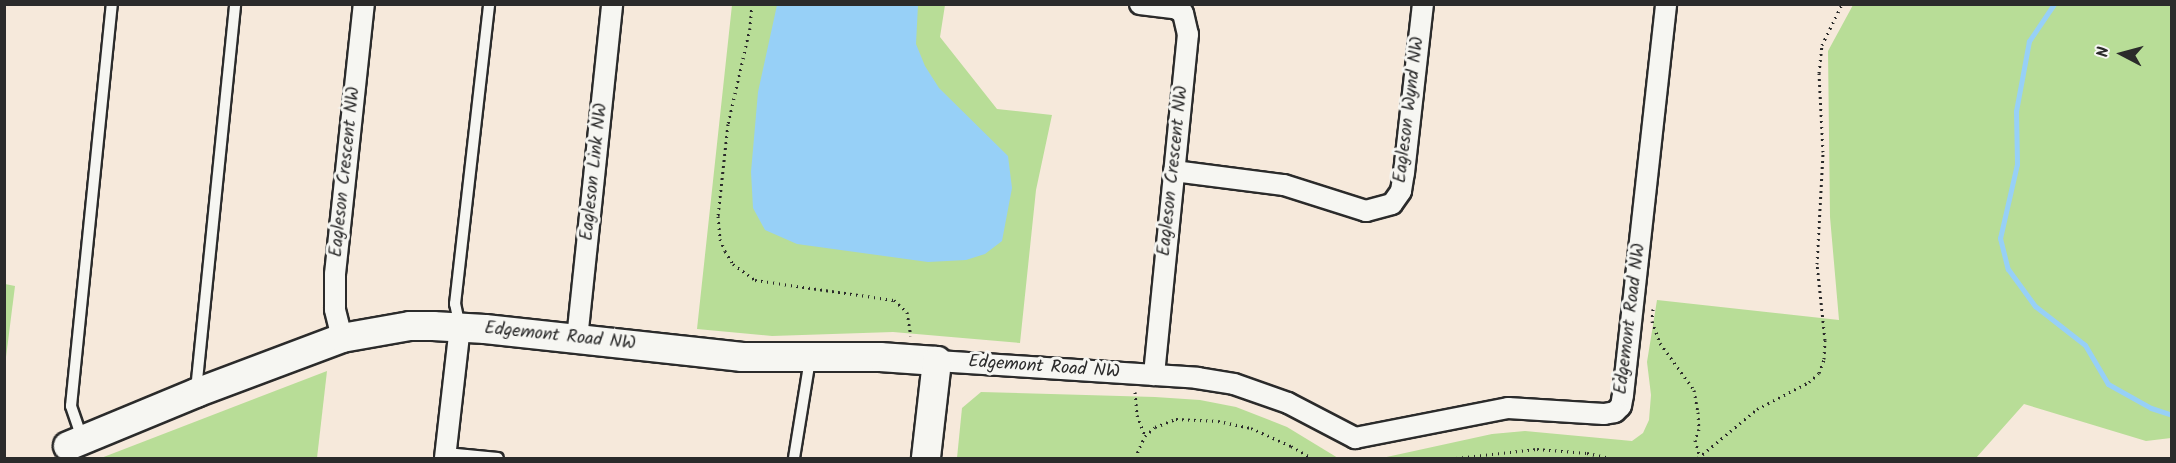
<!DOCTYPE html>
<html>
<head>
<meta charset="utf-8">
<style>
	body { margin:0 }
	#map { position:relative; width:2176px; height:463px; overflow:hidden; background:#f6e9db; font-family:Kalam,sans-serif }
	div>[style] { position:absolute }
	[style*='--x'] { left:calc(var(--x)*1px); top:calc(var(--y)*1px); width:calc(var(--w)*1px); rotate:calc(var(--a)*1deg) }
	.green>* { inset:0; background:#b8dd97 }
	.water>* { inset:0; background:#97d0f7 }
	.stream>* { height:5px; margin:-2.5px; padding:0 2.5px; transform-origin:2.5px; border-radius:2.5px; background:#97d0f7 }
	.path>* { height:3px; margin-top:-1.5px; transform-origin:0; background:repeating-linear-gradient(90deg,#2b2b2b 0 1.5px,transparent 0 6px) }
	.roads { filter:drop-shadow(2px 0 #2b2b2b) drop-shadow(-2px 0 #2b2b2b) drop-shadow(0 2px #2b2b2b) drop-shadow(0 -2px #2b2b2b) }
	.lane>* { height:10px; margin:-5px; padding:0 5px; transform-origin:5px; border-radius:5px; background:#f6f6f2 }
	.street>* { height:20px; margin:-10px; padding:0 10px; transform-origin:10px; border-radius:10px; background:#f6f6f2 }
	.secondary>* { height:28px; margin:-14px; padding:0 14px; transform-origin:14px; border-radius:14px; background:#f6f6f2 }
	span { translate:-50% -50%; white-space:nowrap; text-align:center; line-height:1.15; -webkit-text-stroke:6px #f6f6f2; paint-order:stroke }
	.street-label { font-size:18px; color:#2b2b2b }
	.frame { position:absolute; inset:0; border:6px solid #2b2b2b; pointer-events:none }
	.north { position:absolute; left:2092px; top:24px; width:60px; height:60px; -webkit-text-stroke:4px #f6f6f2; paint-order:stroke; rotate:276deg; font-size:16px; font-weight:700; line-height:24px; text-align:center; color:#2b2b2b }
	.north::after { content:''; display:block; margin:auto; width:21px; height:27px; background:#2b2b2b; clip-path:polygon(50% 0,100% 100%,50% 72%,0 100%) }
</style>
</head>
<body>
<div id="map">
	<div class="green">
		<i style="clip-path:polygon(732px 5px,945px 5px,940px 37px,997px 109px,1052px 115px,1036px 190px,1020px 343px,893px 332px,772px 336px,697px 329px)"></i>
		<i style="clip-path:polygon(1853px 5px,2171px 5px,2171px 438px,2146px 441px,2024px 404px,1976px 458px,1382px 458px,1492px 434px,1525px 431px,1632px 441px,1643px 433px,1649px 420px,1651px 395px,1647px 362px,1657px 300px,1839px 320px,1830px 217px,1828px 51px)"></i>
		<i style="clip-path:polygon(5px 284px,15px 286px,5px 365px,4px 284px)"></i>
		<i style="clip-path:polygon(327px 371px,317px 458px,101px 458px)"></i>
		<i style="clip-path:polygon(981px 392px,1155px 397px,1200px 400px,1236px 407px,1287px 427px,1338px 458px,957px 458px,962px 408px)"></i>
	</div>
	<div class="water">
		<i style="clip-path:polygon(777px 5px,918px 5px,916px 44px,925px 66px,939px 88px,1008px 156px,1012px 188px,1002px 241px,985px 254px,966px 260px,928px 262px,797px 244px,765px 230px,753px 208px,751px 172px,758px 92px)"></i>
	</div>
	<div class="stream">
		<i style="--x:2054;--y:4;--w:45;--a:124"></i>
		<i style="--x:2029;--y:41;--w:71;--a:100.5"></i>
		<i style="--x:2016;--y:111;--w:53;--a:88.9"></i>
		<i style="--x:2017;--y:164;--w:76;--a:102.9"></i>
		<i style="--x:2000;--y:238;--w:32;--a:76"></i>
		<i style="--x:2008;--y:269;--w:46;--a:53.9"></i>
		<i style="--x:2035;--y:306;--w:63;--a:38"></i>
		<i style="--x:2085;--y:345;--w:45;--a:59.5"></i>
		<i style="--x:2108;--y:384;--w:49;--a:29.2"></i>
		<i style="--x:2151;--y:408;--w:22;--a:18"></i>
	</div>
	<div class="path">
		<i style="--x:752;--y:4;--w:24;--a:95"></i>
		<i style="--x:750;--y:28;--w:98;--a:102.9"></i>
		<i style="--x:728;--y:124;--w:93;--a:96.2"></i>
		<i style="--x:718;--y:216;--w:23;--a:85"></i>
		<i style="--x:720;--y:239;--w:13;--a:67"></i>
		<i style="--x:725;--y:251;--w:15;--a:58"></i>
		<i style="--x:733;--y:264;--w:27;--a:36"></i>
		<i style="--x:755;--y:280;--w:140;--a:8.2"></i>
		<i style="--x:894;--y:300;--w:18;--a:43"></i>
		<i style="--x:907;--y:312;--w:24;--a:81"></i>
		<i style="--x:1653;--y:309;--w:12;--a:95"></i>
		<i style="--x:1652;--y:321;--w:23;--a:70"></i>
		<i style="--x:1660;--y:343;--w:58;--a:54.1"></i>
		<i style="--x:1694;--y:390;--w:22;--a:80"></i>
		<i style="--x:1698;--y:412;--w:17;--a:87"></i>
		<i style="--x:1699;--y:429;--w:12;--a:110"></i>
		<i style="--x:1695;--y:440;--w:19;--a:74"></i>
		<i style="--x:1135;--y:392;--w:23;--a:85"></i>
		<i style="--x:1137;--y:415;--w:22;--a:69"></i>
		<i style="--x:1135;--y:458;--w:24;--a:-66"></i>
		<i style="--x:1145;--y:436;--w:13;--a:-42"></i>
		<i style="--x:1155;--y:427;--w:22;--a:-21"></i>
		<i style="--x:1176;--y:419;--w:42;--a:2.7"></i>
		<i style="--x:1218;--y:421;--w:34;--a:12"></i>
		<i style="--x:1251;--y:428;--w:44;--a:24.2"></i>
		<i style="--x:1291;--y:446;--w:24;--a:30"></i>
		<i style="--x:1456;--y:458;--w:81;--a:-6.3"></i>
		<i style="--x:1537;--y:449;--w:50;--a:4.6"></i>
		<i style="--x:1587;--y:453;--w:25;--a:12"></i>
		<i style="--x:1698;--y:458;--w:77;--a:-39.7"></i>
		<i style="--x:1757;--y:409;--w:59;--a:-27.4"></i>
		<i style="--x:1809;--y:382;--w:13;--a:-42"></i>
		<i style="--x:1819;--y:373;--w:15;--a:-70"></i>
		<i style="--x:1824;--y:359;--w:19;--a:-87"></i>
		<i style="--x:1825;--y:340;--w:76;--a:-96"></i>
		<i style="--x:1817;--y:264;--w:112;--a:-86.9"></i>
		<i style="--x:1823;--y:152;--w:79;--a:-92.9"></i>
		<i style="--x:1819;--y:73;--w:28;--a:-84"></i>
		<i style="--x:1822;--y:45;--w:46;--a:-64"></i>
	</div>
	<div class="roads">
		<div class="lane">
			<i style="--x:460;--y:327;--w:24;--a:-102"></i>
			<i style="--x:455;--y:304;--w:302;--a:-83.5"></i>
			<i style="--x:196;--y:390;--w:388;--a:-84.2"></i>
			<i style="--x:82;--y:438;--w:34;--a:-109"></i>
			<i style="--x:71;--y:406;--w:404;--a:-84.2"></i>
			<i style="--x:446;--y:453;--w:52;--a:5.5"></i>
			<i style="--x:794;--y:458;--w:100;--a:-80.8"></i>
		</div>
		<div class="street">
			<i style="--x:1140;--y:4;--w:35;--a:7"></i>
			<i style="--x:1175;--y:8;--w:9;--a:32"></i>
			<i style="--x:1183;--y:13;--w:22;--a:77"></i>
			<i style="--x:1188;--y:34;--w:343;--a:95.7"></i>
			<i style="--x:1174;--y:171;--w:111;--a:7.3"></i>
			<i style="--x:1284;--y:185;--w:86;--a:17.6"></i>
			<i style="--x:1366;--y:211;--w:27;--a:-15"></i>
			<i style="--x:1392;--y:204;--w:16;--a:-55"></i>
			<i style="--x:1401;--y:191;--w:18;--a:-81"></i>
			<i style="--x:1404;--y:173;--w:170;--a:-83.6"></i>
			<i style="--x:342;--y:338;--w:30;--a:-104"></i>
			<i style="--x:335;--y:309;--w:35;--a:-90"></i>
			<i style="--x:335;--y:274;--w:272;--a:-83.9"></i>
			<i style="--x:577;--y:339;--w:337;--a:-84"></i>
			<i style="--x:937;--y:361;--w:261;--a:3.7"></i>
			<i style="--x:1197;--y:378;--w:37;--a:9"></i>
			<i style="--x:1234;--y:384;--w:57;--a:19.4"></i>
			<i style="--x:1288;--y:403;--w:76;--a:27.6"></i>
			<i style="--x:1355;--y:438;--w:156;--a:-11.1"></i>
			<i style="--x:1508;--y:408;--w:96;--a:3.6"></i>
			<i style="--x:1604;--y:414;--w:11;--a:-10"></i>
			<i style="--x:1615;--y:412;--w:8;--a:-45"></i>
			<i style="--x:1621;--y:406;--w:11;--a:-80"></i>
			<i style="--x:1623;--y:395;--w:393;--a:-83.7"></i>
			<i style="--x:445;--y:458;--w:132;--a:-83.5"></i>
		</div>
		<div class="secondary">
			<i style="--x:68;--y:446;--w:139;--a:-22.5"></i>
			<i style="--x:196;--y:393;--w:156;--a:-20.6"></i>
			<i style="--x:342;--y:338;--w:69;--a:-10"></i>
			<i style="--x:410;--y:326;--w:23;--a:0"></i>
			<i style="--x:433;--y:326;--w:52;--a:3.3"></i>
			<i style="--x:485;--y:329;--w:259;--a:6.2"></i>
			<i style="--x:742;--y:357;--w:138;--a:0"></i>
			<i style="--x:880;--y:357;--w:57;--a:4"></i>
			<i style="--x:937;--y:361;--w:98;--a:96.5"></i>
		</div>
	</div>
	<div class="street-label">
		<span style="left:1410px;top:110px;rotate:-83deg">Eagleson Wynd NW</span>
		<span style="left:1174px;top:171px;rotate:-84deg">Eagleson Crescent NW</span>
		<span style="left:346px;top:172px;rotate:-84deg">Eagleson Crescent NW</span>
		<span style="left:595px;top:172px;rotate:-84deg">Eagleson Link NW</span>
		<span style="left:1631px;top:319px;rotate:-83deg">Edgemont Road NW</span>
		<span style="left:560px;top:337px;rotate:6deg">Edgemont Road NW</span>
		<span style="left:1044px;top:368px;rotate:4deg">Edgemont Road NW</span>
	</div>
	<div class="frame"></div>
	<div class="north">N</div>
</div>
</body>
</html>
